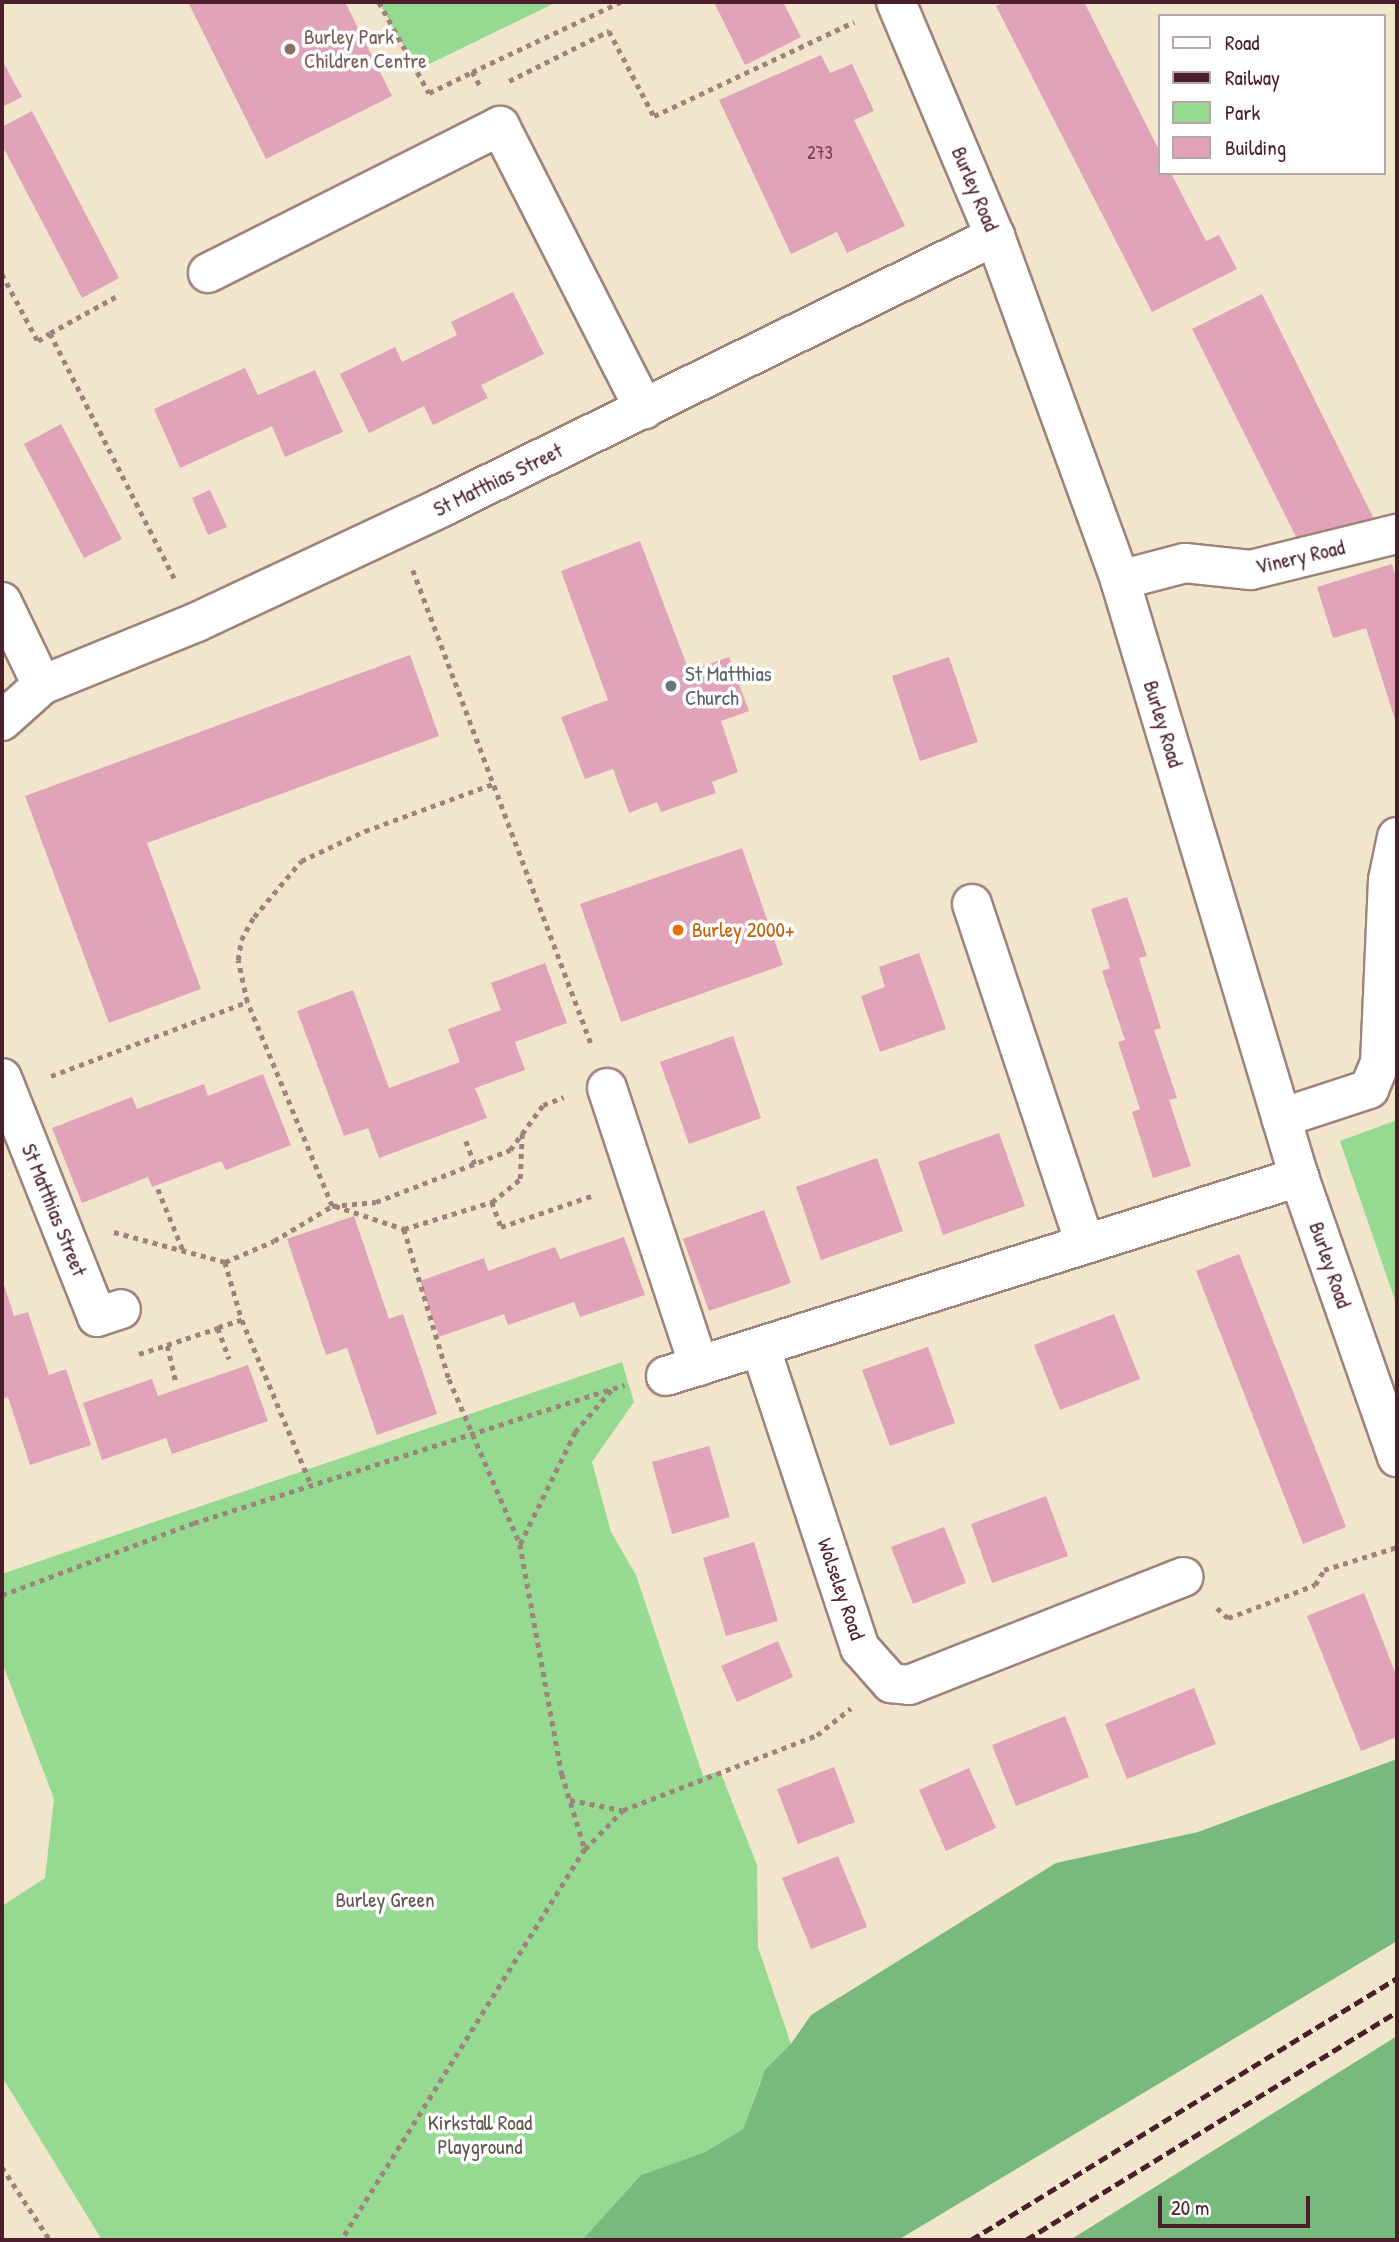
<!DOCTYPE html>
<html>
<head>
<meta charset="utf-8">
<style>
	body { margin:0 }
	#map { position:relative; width:1399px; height:2242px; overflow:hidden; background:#f1e6cc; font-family:"Patrick Hand",sans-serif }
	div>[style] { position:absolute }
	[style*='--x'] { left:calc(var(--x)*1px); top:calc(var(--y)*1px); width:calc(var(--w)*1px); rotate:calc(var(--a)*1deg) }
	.green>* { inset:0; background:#96da92 }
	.forest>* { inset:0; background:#78ba7c }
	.building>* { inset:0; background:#e0a3ba }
	.path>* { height:4.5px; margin-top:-2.25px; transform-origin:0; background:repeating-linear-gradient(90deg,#9e827c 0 5px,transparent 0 10px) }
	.roads { filter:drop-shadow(2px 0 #9e827c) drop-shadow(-2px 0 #9e827c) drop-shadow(0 2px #9e827c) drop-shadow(0 -2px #9e827c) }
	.minor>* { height:38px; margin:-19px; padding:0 19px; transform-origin:19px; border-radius:19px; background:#fff }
	.rail>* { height:5px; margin-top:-2.5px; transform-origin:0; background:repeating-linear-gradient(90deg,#4a1f2b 0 10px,transparent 0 15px) }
	.dots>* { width:19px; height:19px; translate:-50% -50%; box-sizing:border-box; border:4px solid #fff; border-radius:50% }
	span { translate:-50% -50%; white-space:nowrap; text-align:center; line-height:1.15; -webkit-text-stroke:7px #fff; paint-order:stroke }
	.number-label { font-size:18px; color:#70404f }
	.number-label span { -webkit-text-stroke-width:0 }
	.education-label { font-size:21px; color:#785e54 }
	.left { translate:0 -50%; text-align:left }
	.street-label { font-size:21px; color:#4a1f2b }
	.worship-label { font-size:21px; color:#5b616d }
	.food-label { font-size:21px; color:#c56008 }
	.park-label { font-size:21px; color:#61574a }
	.frame { position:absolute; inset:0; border:4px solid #4a1f2b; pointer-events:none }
	.legend { position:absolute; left:1158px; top:14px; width:228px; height:161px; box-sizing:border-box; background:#fff; border:2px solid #b7a5aa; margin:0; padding:9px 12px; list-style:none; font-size:21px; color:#4a1f2b }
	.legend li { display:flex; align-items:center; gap:14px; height:35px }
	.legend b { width:35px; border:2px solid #b7a5aa }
	.scale { position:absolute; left:1158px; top:2196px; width:152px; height:32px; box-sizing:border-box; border:4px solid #4a1f2b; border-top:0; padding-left:9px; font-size:21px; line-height:24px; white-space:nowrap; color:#4a1f2b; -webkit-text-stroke:5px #fff; paint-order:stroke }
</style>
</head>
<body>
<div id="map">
	<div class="green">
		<i style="clip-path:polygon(379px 2px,557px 2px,417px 70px)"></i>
		<i style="clip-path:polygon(1397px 1120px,1397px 1306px,1340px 1141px)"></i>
		<i style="clip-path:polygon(622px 1362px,634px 1402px,592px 1462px,611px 1532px,636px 1575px,703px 1776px,720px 1771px,757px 1865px,758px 1947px,791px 2044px,760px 2082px,743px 2129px,705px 2152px,641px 2175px,582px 2240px,102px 2240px,2px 2077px,2px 1906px,45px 1878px,54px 1799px,2px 1662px,2px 1574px)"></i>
	</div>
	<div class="forest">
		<i style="clip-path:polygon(1397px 1759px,1397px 1941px,898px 2240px,582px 2240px,641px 2175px,705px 2152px,743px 2129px,765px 2070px,791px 2044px,811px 2015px,1056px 1863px,1198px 1832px)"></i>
		<i style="clip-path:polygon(1397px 2036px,1397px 2240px,1070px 2240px)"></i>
	</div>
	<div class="building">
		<i style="clip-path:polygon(188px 2px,345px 2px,392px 96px,266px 159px)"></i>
		<i style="clip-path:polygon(714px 2px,783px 2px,801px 37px,745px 65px)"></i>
		<i style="clip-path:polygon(1006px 2px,1084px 2px,1159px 150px,1159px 173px,1171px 173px,1206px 241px,1219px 235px,1237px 269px,1152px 312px,996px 6px)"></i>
		<i style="clip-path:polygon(821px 55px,830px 73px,852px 64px,874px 111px,854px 120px,905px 226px,847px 253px,837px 232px,791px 254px,719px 100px)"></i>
		<i style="clip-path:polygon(2px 60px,22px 97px,2px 107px)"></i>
		<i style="clip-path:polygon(32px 111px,119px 278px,82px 298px,2px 145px,2px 127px)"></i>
		<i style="clip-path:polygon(513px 292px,544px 354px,481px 385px,488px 398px,433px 425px,424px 406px,369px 433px,340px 374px,395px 347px,402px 362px,457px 335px,451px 322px)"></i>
		<i style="clip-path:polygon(1262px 294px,1376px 523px,1300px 545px,1192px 329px)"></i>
		<i style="clip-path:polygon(245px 368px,258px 395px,315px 370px,343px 432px,285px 457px,272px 426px,180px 468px,154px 409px)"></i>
		<i style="clip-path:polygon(61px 424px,122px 539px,84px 558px,24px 444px)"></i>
		<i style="clip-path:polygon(210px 490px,227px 527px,208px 535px,192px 498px)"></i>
		<i style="clip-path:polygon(640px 541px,689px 671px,729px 657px,749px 711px,721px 721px,738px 772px,712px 782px,716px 793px,661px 812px,657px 802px,629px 813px,613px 769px,585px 779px,561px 717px,608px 700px,561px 571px)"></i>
		<i style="clip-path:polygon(1392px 564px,1397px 580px,1397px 726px,1366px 628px,1333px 638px,1317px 587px)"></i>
		<i style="clip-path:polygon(410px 655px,439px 736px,147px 843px,201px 989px,109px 1023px,25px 796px)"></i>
		<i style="clip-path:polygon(949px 657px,978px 742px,920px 761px,892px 676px)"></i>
		<i style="clip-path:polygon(742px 848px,783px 965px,621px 1022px,580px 904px)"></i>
		<i style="clip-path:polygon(1127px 897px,1147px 956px,1139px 958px,1161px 1028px,1154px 1030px,1177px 1098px,1169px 1100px,1191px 1166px,1153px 1178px,1132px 1112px,1140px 1109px,1118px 1042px,1125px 1040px,1102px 971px,1110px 968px,1091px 909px)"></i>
		<i style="clip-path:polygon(919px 953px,946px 1029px,880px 1052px,861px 996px,885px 987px,879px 967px)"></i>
		<i style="clip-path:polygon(545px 963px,567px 1023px,515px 1042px,525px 1070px,475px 1088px,487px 1118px,379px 1158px,368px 1128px,344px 1136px,297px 1011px,353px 990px,389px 1088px,460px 1062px,448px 1029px,501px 1010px,491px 983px)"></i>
		<i style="clip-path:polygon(733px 1036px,761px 1118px,689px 1144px,660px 1062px)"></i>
		<i style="clip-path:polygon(263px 1074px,291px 1145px,226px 1170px,221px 1161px,152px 1187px,148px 1177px,82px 1203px,52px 1128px,132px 1097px,137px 1109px,204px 1084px,208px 1096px)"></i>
		<i style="clip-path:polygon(999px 1133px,1025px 1206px,943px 1235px,918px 1162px)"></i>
		<i style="clip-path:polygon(877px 1158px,903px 1231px,821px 1260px,796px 1187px)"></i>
		<i style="clip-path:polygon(764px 1210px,791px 1283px,709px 1311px,683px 1239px)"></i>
		<i style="clip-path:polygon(354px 1216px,389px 1319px,403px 1314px,437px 1414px,377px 1435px,347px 1348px,326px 1355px,287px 1239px)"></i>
		<i style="clip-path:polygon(624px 1237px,645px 1295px,580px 1317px,574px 1302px,508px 1325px,504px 1314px,439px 1337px,420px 1281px,484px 1258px,488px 1271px,555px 1247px,560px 1259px)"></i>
		<i style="clip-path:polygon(1239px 1254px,1346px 1527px,1303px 1544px,1196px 1271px)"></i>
		<i style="clip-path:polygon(2px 1278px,14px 1316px,28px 1312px,49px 1375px,66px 1369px,91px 1445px,30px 1465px,8px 1397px,2px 1399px)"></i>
		<i style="clip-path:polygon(1114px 1314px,1140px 1379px,1060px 1410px,1034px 1345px)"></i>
		<i style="clip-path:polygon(928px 1347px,955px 1423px,890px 1446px,862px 1370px)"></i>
		<i style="clip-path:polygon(248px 1365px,268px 1421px,172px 1454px,166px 1438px,102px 1460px,83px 1403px,152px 1379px,158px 1396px)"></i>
		<i style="clip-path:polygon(709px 1446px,730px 1517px,672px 1534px,652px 1462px)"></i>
		<i style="clip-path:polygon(1046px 1496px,1068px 1556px,992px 1583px,971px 1524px)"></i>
		<i style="clip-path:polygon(944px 1527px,966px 1583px,913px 1604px,891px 1547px)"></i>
		<i style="clip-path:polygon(754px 1542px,778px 1621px,726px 1636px,703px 1558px)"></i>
		<i style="clip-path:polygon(1364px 1593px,1397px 1677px,1397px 1737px,1361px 1751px,1307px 1616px)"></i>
		<i style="clip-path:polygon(778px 1641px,793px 1677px,737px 1702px,721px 1666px)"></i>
		<i style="clip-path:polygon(1194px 1688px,1216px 1744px,1127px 1779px,1105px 1724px)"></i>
		<i style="clip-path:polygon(1065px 1716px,1089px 1777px,1016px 1806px,992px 1745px)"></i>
		<i style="clip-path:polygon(834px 1767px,855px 1822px,798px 1844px,777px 1789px)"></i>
		<i style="clip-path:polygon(969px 1768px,996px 1828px,946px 1851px,919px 1790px)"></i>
		<i style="clip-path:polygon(838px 1856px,867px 1927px,811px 1949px,782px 1878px)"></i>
	</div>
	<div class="path">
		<i style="--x:379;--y:2;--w:104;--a:61.2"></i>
		<i style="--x:429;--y:93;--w:48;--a:-26"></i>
		<i style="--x:509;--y:81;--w:112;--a:-26.6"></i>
		<i style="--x:609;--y:31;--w:96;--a:62.1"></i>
		<i style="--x:654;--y:116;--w:221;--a:-25.2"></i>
		<i style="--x:479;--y:85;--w:15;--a:-118"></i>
		<i style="--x:472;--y:72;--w:164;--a:-25.3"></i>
		<i style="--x:2;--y:274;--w:76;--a:61.8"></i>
		<i style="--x:38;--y:341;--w:14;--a:-34"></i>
		<i style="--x:50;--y:333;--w:278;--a:63.1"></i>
		<i style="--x:50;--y:333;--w:77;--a:-28.9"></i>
		<i style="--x:413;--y:570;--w:509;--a:69.39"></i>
		<i style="--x:51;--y:1076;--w:210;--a:-20.7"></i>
		<i style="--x:466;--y:1141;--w:25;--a:69"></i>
		<i style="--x:158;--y:1189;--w:66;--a:67.7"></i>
		<i style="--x:492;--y:1202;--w:27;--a:70"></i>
		<i style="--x:501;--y:1227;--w:98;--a:-19"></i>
		<i style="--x:332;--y:1206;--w:221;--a:-112.6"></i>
		<i style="--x:247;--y:1002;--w:43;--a:-102.1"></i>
		<i style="--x:238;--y:960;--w:20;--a:-81"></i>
		<i style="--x:241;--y:940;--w:26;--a:-61"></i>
		<i style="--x:254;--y:917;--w:73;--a:-50"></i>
		<i style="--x:301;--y:861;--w:71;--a:-25.1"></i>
		<i style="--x:365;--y:831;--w:136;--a:-20.2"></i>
		<i style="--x:335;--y:1206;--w:73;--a:18.4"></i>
		<i style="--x:404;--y:1229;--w:157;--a:73.3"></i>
		<i style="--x:449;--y:1379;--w:180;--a:66.7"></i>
		<i style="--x:520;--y:1544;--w:234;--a:79.7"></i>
		<i style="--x:562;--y:1774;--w:78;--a:73"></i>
		<i style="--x:585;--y:1849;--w:460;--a:121.9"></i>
		<i style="--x:404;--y:1229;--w:92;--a:-17.1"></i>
		<i style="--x:492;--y:1202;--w:36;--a:-39"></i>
		<i style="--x:520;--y:1179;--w:46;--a:-87.5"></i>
		<i style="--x:114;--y:1232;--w:115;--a:15.1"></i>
		<i style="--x:225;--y:1262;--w:53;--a:-23.2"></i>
		<i style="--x:274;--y:1241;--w:68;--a:-31.1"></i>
		<i style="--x:332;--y:1206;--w:44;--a:-5.2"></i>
		<i style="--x:376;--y:1202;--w:144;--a:-21.2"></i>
		<i style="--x:510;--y:1150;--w:56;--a:-53.7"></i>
		<i style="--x:543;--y:1105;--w:22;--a:-21"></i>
		<i style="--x:225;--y:1262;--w:60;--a:73.7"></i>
		<i style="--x:242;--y:1320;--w:25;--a:162"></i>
		<i style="--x:218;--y:1328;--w:33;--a:70"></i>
		<i style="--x:242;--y:1320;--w:178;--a:67.2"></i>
		<i style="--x:139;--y:1354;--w:29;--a:-18"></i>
		<i style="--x:175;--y:1380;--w:36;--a:-103"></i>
		<i style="--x:167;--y:1345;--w:54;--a:-18.4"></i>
		<i style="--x:520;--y:1544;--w:125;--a:-63.8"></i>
		<i style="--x:575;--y:1432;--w:58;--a:-49.2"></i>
		<i style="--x:2;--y:1595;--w:205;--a:-20.6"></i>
		<i style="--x:194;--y:1523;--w:452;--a:-17.8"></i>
		<i style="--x:1217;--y:1608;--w:15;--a:42"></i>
		<i style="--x:1228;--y:1618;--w:93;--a:-20.8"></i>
		<i style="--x:1315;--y:1585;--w:17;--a:-59"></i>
		<i style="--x:1324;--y:1570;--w:77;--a:-17.5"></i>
		<i style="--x:570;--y:1800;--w:53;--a:10.9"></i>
		<i style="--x:585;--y:1849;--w:54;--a:-45.7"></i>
		<i style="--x:623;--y:1810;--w:208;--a:-21.1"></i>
		<i style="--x:817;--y:1735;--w:43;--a:-38.5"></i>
		<i style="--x:2;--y:2167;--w:87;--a:56.7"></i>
	</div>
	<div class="roads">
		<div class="minor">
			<i style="--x:896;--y:2;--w:254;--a:67.1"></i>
			<i style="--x:995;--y:236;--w:366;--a:70"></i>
			<i style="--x:1120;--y:580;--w:623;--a:73.31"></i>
			<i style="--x:1299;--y:1177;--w:297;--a:70.7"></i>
			<i style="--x:208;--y:273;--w:327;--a:-26.7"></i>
			<i style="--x:500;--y:126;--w:318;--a:63"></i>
			<i style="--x:1120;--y:580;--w:67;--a:-14.7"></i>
			<i style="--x:1185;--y:563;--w:66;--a:6.1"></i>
			<i style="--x:1251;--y:570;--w:150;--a:-13.9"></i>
			<i style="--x:2;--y:602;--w:92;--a:64.3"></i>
			<i style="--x:2;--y:721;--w:54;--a:-42"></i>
			<i style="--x:42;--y:685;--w:167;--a:-22.1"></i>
			<i style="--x:197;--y:622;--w:271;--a:-25.1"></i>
			<i style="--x:442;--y:507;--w:616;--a:-26.11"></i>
			<i style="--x:972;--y:904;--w:358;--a:71.6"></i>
			<i style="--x:2;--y:1078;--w:257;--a:68.3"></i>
			<i style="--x:97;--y:1317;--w:25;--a:-18"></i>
			<i style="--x:607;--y:1088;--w:293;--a:71.7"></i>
			<i style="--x:1281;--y:1118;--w:93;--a:-18.2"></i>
			<i style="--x:1369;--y:1089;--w:28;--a:-67"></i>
			<i style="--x:1380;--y:1063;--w:183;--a:-87.5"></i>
			<i style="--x:1388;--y:880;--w:44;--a:-78.2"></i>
			<i style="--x:761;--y:1349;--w:315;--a:71.7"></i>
			<i style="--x:860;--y:1648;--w:47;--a:48.5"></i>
			<i style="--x:891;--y:1683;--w:18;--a:6"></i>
			<i style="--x:909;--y:1685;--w:295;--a:-21.5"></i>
			<i style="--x:666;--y:1376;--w:664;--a:-17.45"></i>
		</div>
	</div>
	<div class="rail">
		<i style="--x:971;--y:2240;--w:500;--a:-31.59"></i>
		<i style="--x:1026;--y:2240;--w:435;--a:-31.6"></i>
	</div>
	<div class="dots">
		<i style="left:290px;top:49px;background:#8d6e63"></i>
		<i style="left:671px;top:686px;background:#6b7280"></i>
		<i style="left:678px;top:930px;background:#e8710a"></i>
	</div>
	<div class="number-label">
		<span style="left:820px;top:153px">273</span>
	</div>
	<div class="education-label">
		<span class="left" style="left:304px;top:49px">Burley Park<br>Children Centre</span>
	</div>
	<div class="street-label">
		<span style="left:975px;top:189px;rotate:67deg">Burley Road</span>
		<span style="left:498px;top:480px;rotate:-26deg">St Matthias Street</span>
		<span style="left:1300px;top:557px;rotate:-13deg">Vinery Road</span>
		<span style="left:1163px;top:724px;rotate:73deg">Burley Road</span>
		<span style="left:54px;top:1210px;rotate:68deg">St Matthias Street</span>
		<span style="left:1330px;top:1265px;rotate:71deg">Burley Road</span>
		<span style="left:841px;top:1589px;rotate:71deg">Wolseley Road</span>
	</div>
	<div class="worship-label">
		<span class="left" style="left:685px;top:686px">St Matthias<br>Church</span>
	</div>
	<div class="food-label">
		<span class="left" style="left:692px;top:930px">Burley 2000+</span>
	</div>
	<div class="park-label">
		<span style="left:385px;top:1900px">Burley Green</span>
		<span style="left:480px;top:2135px">Kirkstall Road<br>Playground</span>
	</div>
	<div class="frame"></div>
	<ul class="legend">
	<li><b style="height:9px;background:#fff"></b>Road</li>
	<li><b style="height:9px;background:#4a1f2b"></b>Railway</li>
	<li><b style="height:19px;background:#96da92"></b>Park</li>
	<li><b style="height:19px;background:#e0a3ba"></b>Building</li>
	</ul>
	<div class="scale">20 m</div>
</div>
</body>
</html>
